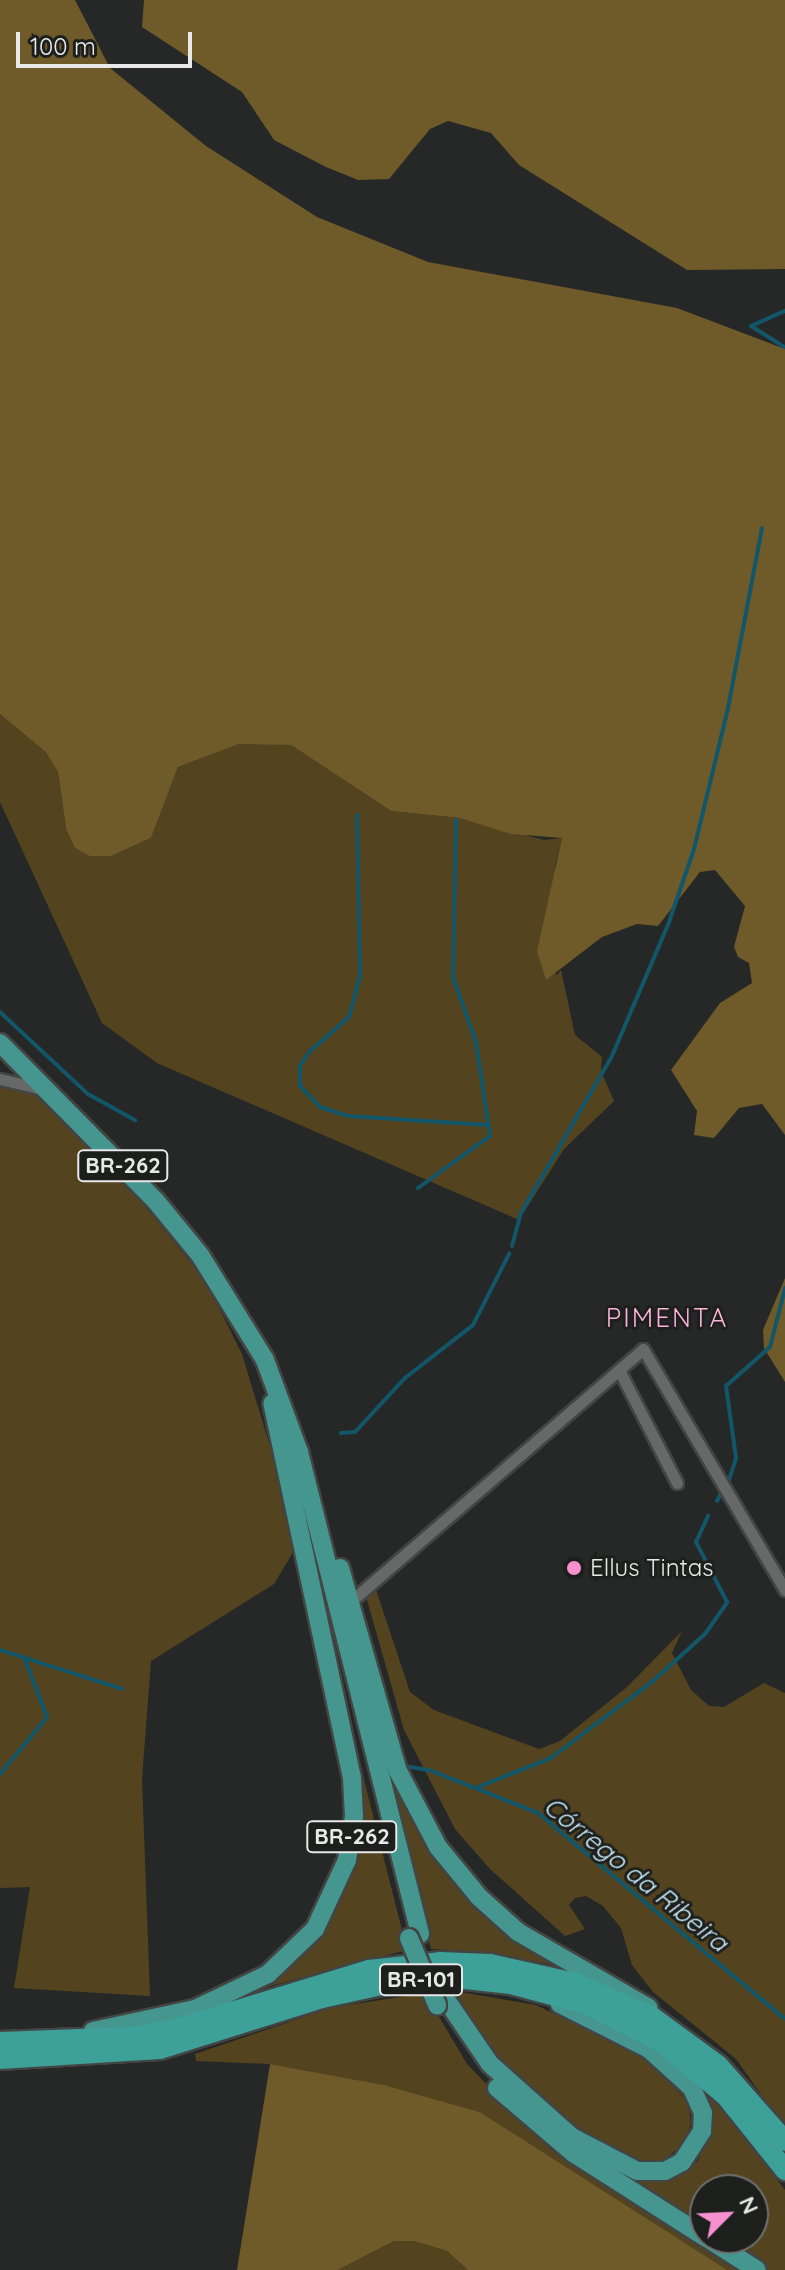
<!DOCTYPE html>
<html>
<head>
<meta charset="utf-8">
<style>
	body { margin:0 }
	#map { position:relative; width:785px; height:2270px; overflow:hidden; background:#262827; font-family:Quicksand,sans-serif }
	div>[style] { position:absolute }
	[style*='--x'] { left:calc(var(--x)*1px); top:calc(var(--y)*1px); width:calc(var(--w)*1px); rotate:calc(var(--a)*1deg) }
	.green>* { inset:0; background:#53431f }
	.forest>* { inset:0; background:#6f5a29 }
	.stream>* { height:4px; margin:-2px; padding:0 2px; transform-origin:2px; border-radius:2px; background:#12566a }
	.roads { filter:drop-shadow(2px 0 #434544) drop-shadow(-2px 0 #434544) drop-shadow(0 2px #434544) drop-shadow(0 -2px #434544) }
	.minor>* { height:11px; margin:-5.5px; padding:0 5.5px; transform-origin:5.5px; border-radius:5.5px; background:#666967 }
	.trunk>* { height:18px; margin:-9px; padding:0 9px; transform-origin:9px; border-radius:9px; background:#45968f }
	.motorway>* { height:20px; margin:-10px; padding:0 10px; transform-origin:10px; border-radius:10px; background:#3da199 }
	.bridges { filter:drop-shadow(2px 0 #434544) drop-shadow(-2px 0 #434544) drop-shadow(0 2px #434544) drop-shadow(0 -2px #434544) }
	.trunk-bridge>* { height:18px; margin:-9px; padding:0 9px; transform-origin:9px; border-radius:9px; background:#45968f }
	.dots>* { width:22px; height:22px; translate:-50% -50%; box-sizing:border-box; border:4px solid #1d1f1d; border-radius:50% }
	span { translate:-50% -50%; white-space:nowrap; text-align:center; line-height:1.15; -webkit-text-stroke:6px #1d1f1d; paint-order:stroke }
	.shield-label span { padding:2px 6px; background:#1d1f1d; border:2px solid; border-radius:6px; -webkit-text-stroke-width:0 }
	.shield-label { font-size:22px; color:#e7e8e7; font-weight:700 }
	.poi-label { font-size:24px; color:#e7e8e7 }
	.left { translate:0 -50%; text-align:left }
	.neighbourhood-label { font-size:26px; color:#fbb2dd; letter-spacing:2px }
	.water-label { font-size:26px; color:#c8ebf8; font-style:italic }
	.north { position:absolute; left:689px; top:2174px; width:80px; height:80px; box-sizing:border-box; background:#1d1f1d; border:2px solid #6e6f6e; border-radius:50%; rotate:66deg; font-size:22px; font-weight:700; line-height:32px; text-align:center; color:#e7e8e7 }
	.north::after { content:''; display:block; margin:auto; width:28px; height:36px; background:#f790ce; clip-path:polygon(50% 0,100% 100%,50% 72%,0 100%) }
	.scale { position:absolute; left:16px; top:32px; width:176px; height:36px; box-sizing:border-box; border:4px solid #e7e8e7; border-top:0; padding-left:10px; font-size:24px; line-height:28px; white-space:nowrap; color:#e7e8e7; -webkit-text-stroke:6px #1d1f1d; paint-order:stroke }
</style>
</head>
<body>
<div id="map">
	<div class="green">
		<i style="clip-path:polygon(0 714px,47px 752px,58px 772px,66px 829px,75px 848px,111px 856px,151px 838px,178px 767px,239px 744px,266px 743px,291px 745px,391px 811px,460px 818px,544px 840px,562px 838px,555px 867px,556px 976px,561px 970px,575px 1035px,602px 1057px,601px 1071px,614px 1101px,564px 1149px,519px 1220px,157px 1063px,102px 1023px,0 802px)"></i>
		<i style="clip-path:polygon(0 1084px,33px 1092px,120px 1176px,205px 1280px,242px 1354px,299px 1542px,274px 1584px,151px 1661px,142px 1779px,150px 1996px,14px 1988px,30px 1887px,0 1888px)"></i>
		<i style="clip-path:polygon(382px 1576px,376px 1590px,410px 1692px,434px 1710px,539px 1749px,560px 1741px,627px 1687px,682px 1631px,672px 1653px,691px 1690px,709px 1706px,724px 1707px,764px 1683px,785px 1693px,785px 2128px,736px 2059px,653px 1992px,632px 1965px,621px 1928px,603px 1906px,586px 1896px,575px 1898px,569px 1905px,585px 1929px,565px 1936px,490px 1869px,455px 1829px,404px 1730px,363px 1586px)"></i>
		<i style="clip-path:polygon(354px 1634px,424px 1834px,559px 1966px,489px 1952px,431px 1949px)"></i>
		<i style="clip-path:polygon(330px 1645px,407px 1950px,270px 1986px,268px 1981px,282px 1970px,361px 1830px)"></i>
		<i style="clip-path:polygon(449px 1990px,536px 2005px,646px 2058px,688px 2102px,691px 2124px,682px 2145px,664px 2160px,637px 2162px,570px 2128px,521px 2089px,463px 2016px)"></i>
		<i style="clip-path:polygon(425px 1993px,467px 2064px,533px 2132px,748px 2270px,727px 2270px,703px 2257px,480px 2112px,383px 2085px,270px 2064px,196px 2061px,195px 2054px,330px 2008px)"></i>
		<i style="clip-path:polygon(707px 2091px,785px 2190px,785px 2270px,765px 2270px,716px 2238px,753px 2238px,753px 2190px,705px 2190px,705px 2231px,624px 2176px,665px 2180px,698px 2161px,712px 2127px)"></i>
		<i style="clip-path:polygon(394px 2241px,414px 2241px,447px 2251px,468px 2270px,338px 2270px)"></i>
	</div>
	<div class="forest">
		<i style="clip-path:polygon(0 0,75px 0,110px 68px,206px 146px,317px 217px,428px 262px,677px 308px,785px 349px,785px 1135px,762px 1104px,739px 1108px,714px 1138px,694px 1135px,697px 1111px,671px 1070px,720px 1003px,752px 983px,749px 963px,738px 957px,734px 947px,745px 906px,715px 870px,700px 872px,658px 926px,637px 924px,602px 937px,546px 980px,537px 951px,562px 838px,511px 834px,460px 818px,391px 811px,291px 745px,239px 744px,178px 767px,151px 838px,111px 856px,90px 856px,75px 848px,66px 829px,58px 772px,46px 752px,0 714px)"></i>
		<i style="clip-path:polygon(144px 0,785px 0,785px 269px,687px 270px,519px 165px,491px 133px,448px 121px,430px 129px,389px 179px,358px 180px,326px 167px,274px 140px,242px 92px,142px 27px)"></i>
		<i style="clip-path:polygon(785px 1278px,785px 1382px,764px 1348px,763px 1330px)"></i>
		<i style="clip-path:polygon(270px 2064px,384px 2085px,480px 2112px,727px 2270px,468px 2270px,447px 2251px,414px 2241px,394px 2241px,338px 2270px,237px 2270px)"></i>
	</div>
	<div class="stream">
		<i style="--x:751;--y:326;--w:40;--a:32"></i>
		<i style="--x:751;--y:326;--w:37;--a:-24"></i>
		<i style="--x:357;--y:815;--w:161;--a:88.9"></i>
		<i style="--x:360;--y:976;--w:42;--a:105"></i>
		<i style="--x:349;--y:1017;--w:52;--a:138.9"></i>
		<i style="--x:310;--y:1051;--w:18;--a:124"></i>
		<i style="--x:300;--y:1066;--w:20;--a:90"></i>
		<i style="--x:300;--y:1086;--w:29;--a:46"></i>
		<i style="--x:320;--y:1107;--w:29;--a:18"></i>
		<i style="--x:348;--y:1116;--w:140;--a:3.7"></i>
		<i style="--x:0;--y:1012;--w:120;--a:43"></i>
		<i style="--x:88;--y:1094;--w:54;--a:29"></i>
		<i style="--x:418;--y:1188;--w:89;--a:-35.8"></i>
		<i style="--x:490;--y:1136;--w:95;--a:-98.5"></i>
		<i style="--x:476;--y:1042;--w:69;--a:-109.5"></i>
		<i style="--x:453;--y:977;--w:157;--a:-88.9"></i>
		<i style="--x:512;--y:1246;--w:34;--a:-75"></i>
		<i style="--x:521;--y:1213;--w:181;--a:-59.9"></i>
		<i style="--x:612;--y:1056;--w:142;--a:-66.9"></i>
		<i style="--x:668;--y:925;--w:80;--a:-71.1"></i>
		<i style="--x:694;--y:849;--w:145;--a:-76.4"></i>
		<i style="--x:728;--y:708;--w:183;--a:-79.3"></i>
		<i style="--x:341;--y:1433;--w:14;--a:-4"></i>
		<i style="--x:355;--y:1432;--w:74;--a:-47.2"></i>
		<i style="--x:405;--y:1378;--w:86;--a:-37.9"></i>
		<i style="--x:473;--y:1325;--w:80;--a:-63.1"></i>
		<i style="--x:729;--y:1480;--w:23;--a:-72"></i>
		<i style="--x:736;--y:1458;--w:73;--a:-97.9"></i>
		<i style="--x:726;--y:1386;--w:59;--a:-41.6"></i>
		<i style="--x:770;--y:1347;--w:61;--a:-75.7"></i>
		<i style="--x:717;--y:1501;--w:7;--a:-63"></i>
		<i style="--x:0;--y:1650;--w:128;--a:17.7"></i>
		<i style="--x:405;--y:1766;--w:27;--a:10"></i>
		<i style="--x:432;--y:1771;--w:114;--a:21.6"></i>
		<i style="--x:538;--y:1813;--w:322;--a:39.8"></i>
		<i style="--x:0;--y:1774;--w:74;--a:-50.5"></i>
		<i style="--x:47;--y:1717;--w:64;--a:-111"></i>
		<i style="--x:478;--y:1787;--w:79;--a:-21.7"></i>
		<i style="--x:551;--y:1758;--w:128;--a:-37"></i>
		<i style="--x:653;--y:1681;--w:70;--a:-42.1"></i>
		<i style="--x:705;--y:1634;--w:39;--a:-55"></i>
		<i style="--x:727;--y:1602;--w:68;--a:-117.3"></i>
		<i style="--x:696;--y:1542;--w:29;--a:-65"></i>
	</div>
	<div class="roads">
		<div class="minor">
			<i style="--x:0;--y:1079;--w:43;--a:13.4"></i>
			<i style="--x:619;--y:1370;--w:127;--a:62.8"></i>
			<i style="--x:350;--y:1602;--w:387;--a:-40.8"></i>
			<i style="--x:643;--y:1349;--w:280;--a:59.5"></i>
		</div>
		<div class="trunk">
			<i style="--x:0;--y:1043;--w:221;--a:45.4"></i>
			<i style="--x:155;--y:1200;--w:71;--a:50.7"></i>
			<i style="--x:200;--y:1255;--w:123;--a:58.2"></i>
			<i style="--x:265;--y:1360;--w:98;--a:69.7"></i>
			<i style="--x:299;--y:1452;--w:497;--a:75.9"></i>
			<i style="--x:340;--y:1568;--w:211;--a:74.1"></i>
			<i style="--x:398;--y:1771;--w:86;--a:62.2"></i>
			<i style="--x:438;--y:1847;--w:65;--a:50.6"></i>
			<i style="--x:479;--y:1897;--w:52;--a:41.9"></i>
			<i style="--x:518;--y:1932;--w:151;--a:30.1"></i>
			<i style="--x:447;--y:2001;--w:76;--a:55.7"></i>
			<i style="--x:490;--y:2064;--w:110;--a:41.7"></i>
			<i style="--x:572;--y:2137;--w:73;--a:27.6"></i>
			<i style="--x:637;--y:2171;--w:28;--a:0"></i>
			<i style="--x:665;--y:2171;--w:19;--a:-28"></i>
			<i style="--x:682;--y:2162;--w:37;--a:-57"></i>
			<i style="--x:702;--y:2131;--w:18;--a:-87"></i>
			<i style="--x:703;--y:2113;--w:27;--a:-114"></i>
			<i style="--x:692;--y:2088;--w:58;--a:-137.8"></i>
			<i style="--x:649;--y:2049;--w:100;--a:-153.2"></i>
			<i style="--x:93;--y:2031;--w:104;--a:-12.2"></i>
			<i style="--x:195;--y:2009;--w:81;--a:-25.6"></i>
			<i style="--x:268;--y:1974;--w:65;--a:-43.8"></i>
			<i style="--x:315;--y:1929;--w:76;--a:-65.1"></i>
			<i style="--x:347;--y:1860;--w:45;--a:-81"></i>
			<i style="--x:354;--y:1816;--w:38;--a:-93"></i>
			<i style="--x:352;--y:1778;--w:383;--a:-102"></i>
			<i style="--x:497;--y:2088;--w:100;--a:40.5"></i>
			<i style="--x:573;--y:2153;--w:156;--a:32.5"></i>
			<i style="--x:707;--y:2238;--w:59;--a:32.6"></i>
		</div>
		<div class="motorway">
			<i style="--x:0;--y:2042;--w:133;--a:-2.2"></i>
			<i style="--x:133;--y:2037;--w:47;--a:-11.1"></i>
			<i style="--x:179;--y:2028;--w:199;--a:-17"></i>
			<i style="--x:369;--y:1970;--w:71;--a:-6.4"></i>
			<i style="--x:440;--y:1962;--w:50;--a:2.3"></i>
			<i style="--x:490;--y:1964;--w:87;--a:12.6"></i>
			<i style="--x:575;--y:1983;--w:83;--a:23.5"></i>
			<i style="--x:651;--y:2016;--w:83;--a:36.2"></i>
			<i style="--x:718;--y:2065;--w:101;--a:48.6"></i>
			<i style="--x:0;--y:2059;--w:160;--a:-3.6"></i>
			<i style="--x:160;--y:2049;--w:170;--a:-17.5"></i>
			<i style="--x:322;--y:1998;--w:75;--a:-12.4"></i>
			<i style="--x:395;--y:1982;--w:70;--a:-2.5"></i>
			<i style="--x:465;--y:1979;--w:46;--a:6.2"></i>
			<i style="--x:511;--y:1984;--w:81;--a:15.1"></i>
			<i style="--x:589;--y:2005;--w:80;--a:26.9"></i>
			<i style="--x:660;--y:2041;--w:86;--a:39.8"></i>
			<i style="--x:726;--y:2096;--w:95;--a:51.4"></i>
		</div>
	</div>
	<div class="bridges">
		<div class="trunk-bridge">
			<i style="--x:409;--y:1938;--w:73;--a:67.3"></i>
		</div>
	</div>
	<div class="dots">
		<i style="left:574px;top:1568px;background:#f790ce"></i>
	</div>
	<div class="shield-label">
		<span style="left:123px;top:1166px">BR-262</span>
		<span style="left:352px;top:1837px">BR-262</span>
		<span style="left:421px;top:1980px">BR-101</span>
	</div>
	<div class="poi-label">
		<span class="left" style="left:590px;top:1568px">Ellus Tintas</span>
	</div>
	<div class="neighbourhood-label">
		<span style="left:667px;top:1318px">PIMENTA</span>
	</div>
	<div class="water-label">
		<span style="left:636px;top:1874px;rotate:39deg">Córrego da Ribeira</span>
	</div>
	<div class="north">N</div>
	<div class="scale">100 m</div>
</div>
</body>
</html>
